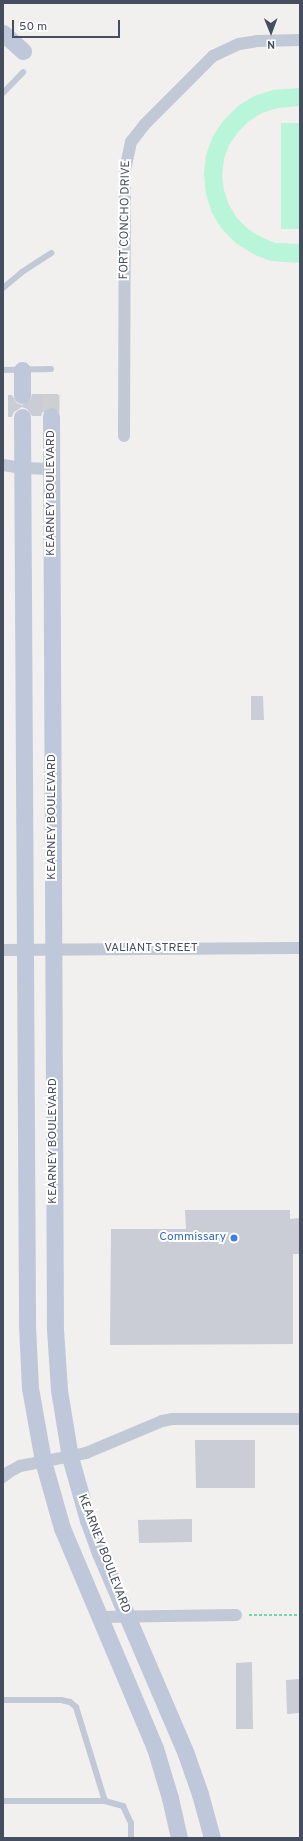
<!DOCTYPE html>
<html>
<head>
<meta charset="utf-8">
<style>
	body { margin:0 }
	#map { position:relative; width:303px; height:1841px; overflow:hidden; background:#f2efef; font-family:Overpass,sans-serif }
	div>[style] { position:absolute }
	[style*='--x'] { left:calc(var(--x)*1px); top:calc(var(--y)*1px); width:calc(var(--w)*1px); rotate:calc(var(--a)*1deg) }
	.green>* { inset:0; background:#b8f5d9 }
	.building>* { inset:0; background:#cacdd5 }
	.secondary-tunnel>* { height:17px; margin-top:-8.5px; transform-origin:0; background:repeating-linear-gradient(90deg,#cfcfd2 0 17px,transparent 0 25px) }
	.path>* { height:2.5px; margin-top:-1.25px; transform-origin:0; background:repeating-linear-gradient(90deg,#6cd7b3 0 3px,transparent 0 5px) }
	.lane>* { height:6px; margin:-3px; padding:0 3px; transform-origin:3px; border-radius:3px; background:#c1c8d6 }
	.street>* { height:12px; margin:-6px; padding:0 6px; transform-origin:6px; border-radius:6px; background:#c1c8d6 }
	.secondary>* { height:17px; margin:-8.5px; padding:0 8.5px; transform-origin:8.5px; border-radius:8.5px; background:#bfc8da }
	.dots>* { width:11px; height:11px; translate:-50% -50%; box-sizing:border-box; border:2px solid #fff; border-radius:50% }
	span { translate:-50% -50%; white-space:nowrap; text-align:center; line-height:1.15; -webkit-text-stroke:4px #fff; paint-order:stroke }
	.street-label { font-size:12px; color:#454e5f }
	.shop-label { font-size:12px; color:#366cbe }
	.right { translate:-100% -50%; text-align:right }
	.frame { position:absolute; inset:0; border:4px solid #454e5f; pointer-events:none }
	.north { position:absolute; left:251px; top:12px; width:40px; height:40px; -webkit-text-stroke:3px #fff; paint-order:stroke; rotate:179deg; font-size:11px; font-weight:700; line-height:16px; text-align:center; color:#454e5f }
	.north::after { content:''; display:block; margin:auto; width:14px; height:18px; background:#454e5f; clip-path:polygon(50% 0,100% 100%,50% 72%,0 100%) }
	.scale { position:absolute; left:12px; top:20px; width:108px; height:18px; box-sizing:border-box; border:2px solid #454e5f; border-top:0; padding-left:5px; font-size:12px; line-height:14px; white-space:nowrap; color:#454e5f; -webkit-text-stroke:3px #fff; paint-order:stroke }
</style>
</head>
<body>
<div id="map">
	<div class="green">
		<i style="clip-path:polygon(300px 88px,300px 106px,277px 108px,262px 113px,249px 121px,238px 132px,229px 145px,224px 159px,222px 175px,224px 190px,229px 205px,237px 218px,248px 229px,261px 237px,275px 243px,300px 244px,300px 263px,271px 261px,253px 254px,236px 243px,222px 229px,212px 213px,206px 194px,204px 174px,206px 155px,213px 136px,224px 120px,238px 106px,254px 96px,273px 90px)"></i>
		<i style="clip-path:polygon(281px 123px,300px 123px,300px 229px,281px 229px)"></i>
	</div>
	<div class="building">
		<i style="clip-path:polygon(32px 394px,58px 394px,58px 409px,51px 406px,43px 411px,41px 416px,32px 416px,27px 409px,22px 407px,14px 412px,12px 417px,8px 417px,8px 395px,12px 395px,17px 403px,22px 405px,30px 400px)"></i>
		<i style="clip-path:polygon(251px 696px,263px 696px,264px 720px,251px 720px)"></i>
		<i style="clip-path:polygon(185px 1210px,290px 1210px,290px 1219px,300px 1218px,300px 1254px,293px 1254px,293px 1344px,110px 1345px,111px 1229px,186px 1229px)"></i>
		<i style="clip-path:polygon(195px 1440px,255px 1440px,255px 1488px,196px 1488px)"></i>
		<i style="clip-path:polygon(192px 1519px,192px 1542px,139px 1543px,138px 1520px)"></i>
		<i style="clip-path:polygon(252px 1662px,253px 1729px,236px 1729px,236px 1663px)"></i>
		<i style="clip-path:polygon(300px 1679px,300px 1713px,287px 1714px,286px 1680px)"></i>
	</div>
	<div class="secondary-tunnel">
		<i style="--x:51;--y:394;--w:22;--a:90"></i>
	</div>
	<div class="path">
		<i style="--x:249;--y:1615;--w:51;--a:0"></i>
	</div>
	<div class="lane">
		<i style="--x:3;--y:93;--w:29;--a:-46"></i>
		<i style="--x:3;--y:288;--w:25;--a:-40"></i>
		<i style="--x:22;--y:272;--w:35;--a:-33"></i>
		<i style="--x:3;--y:370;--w:48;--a:-1.2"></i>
		<i style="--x:3;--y:1700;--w:58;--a:0"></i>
		<i style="--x:61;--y:1700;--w:9;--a:13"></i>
		<i style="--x:70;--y:1702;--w:8;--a:40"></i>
		<i style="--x:76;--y:1707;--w:98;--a:72.9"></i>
		<i style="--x:3;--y:1801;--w:102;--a:0"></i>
		<i style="--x:105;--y:1801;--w:19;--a:16"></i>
		<i style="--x:123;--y:1806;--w:19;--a:65"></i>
		<i style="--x:131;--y:1823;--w:15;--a:90"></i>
	</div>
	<div class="street">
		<i style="--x:124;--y:436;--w:266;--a:-89.8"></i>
		<i style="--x:125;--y:170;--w:29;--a:-78"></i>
		<i style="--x:131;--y:142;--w:23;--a:-52"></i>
		<i style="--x:145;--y:124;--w:96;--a:-45"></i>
		<i style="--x:213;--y:56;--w:29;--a:-25"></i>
		<i style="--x:239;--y:44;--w:18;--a:-9"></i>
		<i style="--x:257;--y:41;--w:43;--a:-1.3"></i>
		<i style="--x:3;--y:465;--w:19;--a:9"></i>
		<i style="--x:22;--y:468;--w:29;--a:2"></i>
		<i style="--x:3;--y:950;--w:297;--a:-0.4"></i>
		<i style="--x:3;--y:1477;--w:8;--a:-40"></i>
		<i style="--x:9;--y:1472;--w:13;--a:-29"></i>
		<i style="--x:20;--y:1466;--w:67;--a:-11.1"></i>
		<i style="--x:86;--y:1453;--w:82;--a:-22.8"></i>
		<i style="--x:162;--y:1421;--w:10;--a:-11"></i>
		<i style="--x:172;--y:1419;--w:128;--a:0"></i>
		<i style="--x:99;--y:1617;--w:137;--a:-0.8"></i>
	</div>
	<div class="secondary">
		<i style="--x:3;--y:33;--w:27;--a:42"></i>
		<i style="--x:22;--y:370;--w:25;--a:90"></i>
		<i style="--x:51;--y:416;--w:913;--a:89.75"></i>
		<i style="--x:55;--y:1329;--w:61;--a:86.2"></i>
		<i style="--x:59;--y:1390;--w:68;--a:80.7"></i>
		<i style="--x:70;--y:1457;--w:66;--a:74.1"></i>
		<i style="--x:88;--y:1520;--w:35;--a:70"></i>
		<i style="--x:100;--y:1553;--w:219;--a:66.8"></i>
		<i style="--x:186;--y:1754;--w:42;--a:70.7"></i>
		<i style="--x:200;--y:1794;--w:46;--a:74.7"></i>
		<i style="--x:22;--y:417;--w:908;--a:89.68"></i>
		<i style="--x:27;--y:1325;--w:63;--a:87.3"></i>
		<i style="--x:30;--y:1388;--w:74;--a:79.9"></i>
		<i style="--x:43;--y:1461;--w:70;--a:74.2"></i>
		<i style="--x:62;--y:1528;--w:239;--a:67.1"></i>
		<i style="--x:155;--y:1748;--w:52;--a:73.3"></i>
		<i style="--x:170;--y:1798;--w:41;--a:77.3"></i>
	</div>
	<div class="dots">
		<i style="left:234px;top:1238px;background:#3f7fe0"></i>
	</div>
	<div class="street-label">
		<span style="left:126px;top:220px;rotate:-89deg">FORT CONCHO DRIVE</span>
		<span style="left:52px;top:493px;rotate:-90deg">KEARNEY BOULEVARD</span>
		<span style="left:53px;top:817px;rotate:-90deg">KEARNEY BOULEVARD</span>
		<span style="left:151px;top:949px">VALIANT STREET</span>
		<span style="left:54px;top:1141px;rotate:-90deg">KEARNEY BOULEVARD</span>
		<span style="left:103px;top:1554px;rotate:69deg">KEARNEY BOULEVARD</span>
	</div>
	<div class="shop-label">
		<span class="right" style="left:226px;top:1238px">Commissary</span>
	</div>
	<div class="frame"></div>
	<div class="north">N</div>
	<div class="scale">50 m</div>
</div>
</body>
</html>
